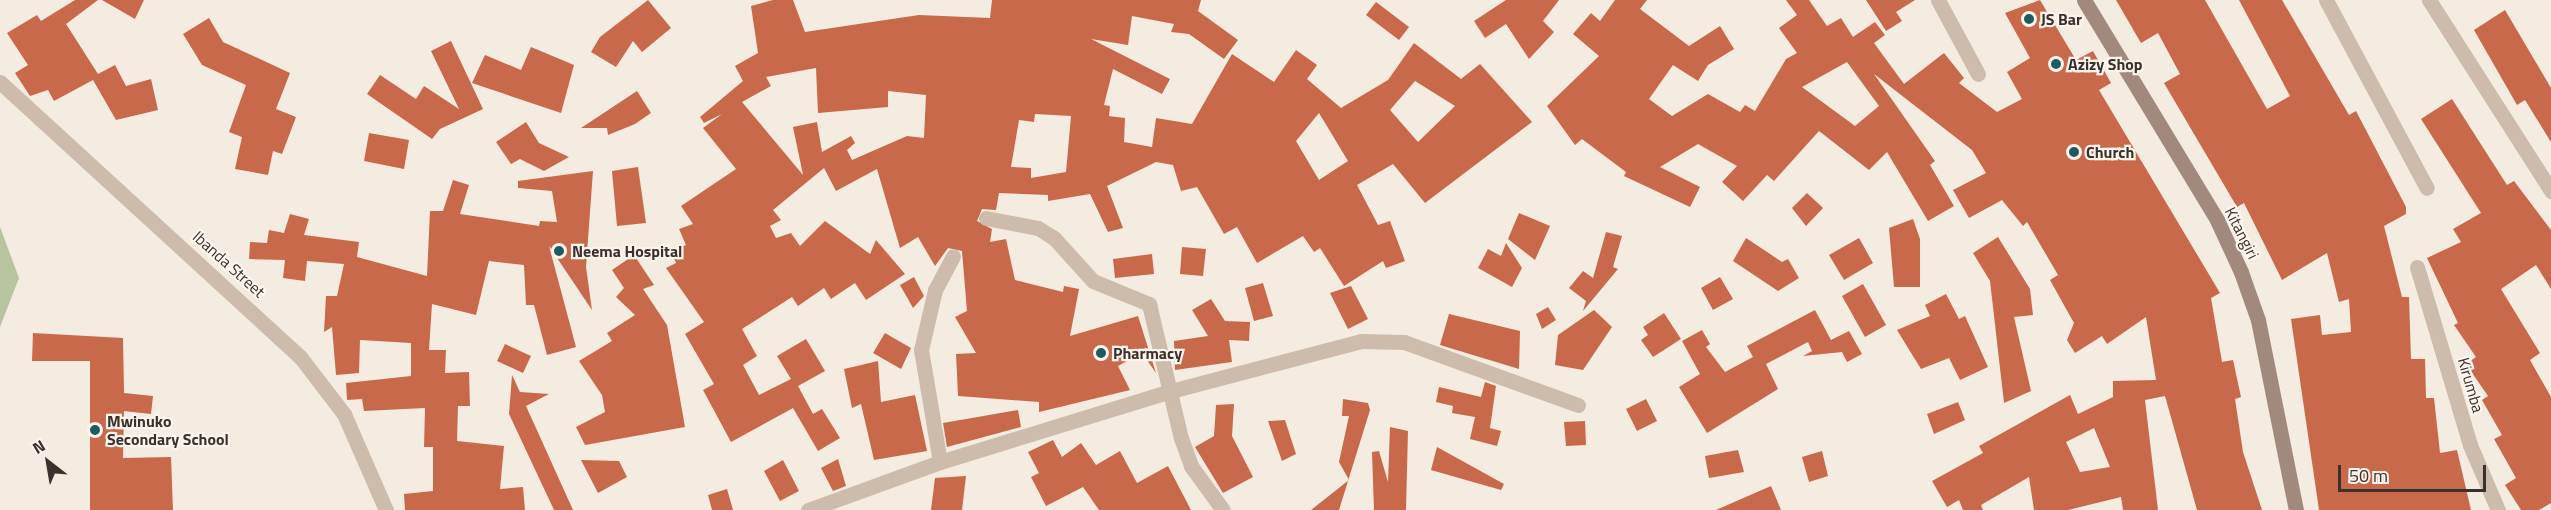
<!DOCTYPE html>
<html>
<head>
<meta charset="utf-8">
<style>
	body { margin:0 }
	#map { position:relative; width:2551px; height:510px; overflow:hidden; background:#f4ebe1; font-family:"Titillium Web",sans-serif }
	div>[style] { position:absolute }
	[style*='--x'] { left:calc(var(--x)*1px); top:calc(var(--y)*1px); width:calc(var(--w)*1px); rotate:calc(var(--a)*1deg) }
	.green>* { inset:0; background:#b8c4a0 }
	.building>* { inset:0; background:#c8694b }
	.minor>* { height:15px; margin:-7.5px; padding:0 7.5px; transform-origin:7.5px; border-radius:7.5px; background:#cdbbac }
	.tertiary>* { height:15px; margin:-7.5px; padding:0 7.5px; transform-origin:7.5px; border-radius:7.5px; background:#cdbbac }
	.secondary>* { height:15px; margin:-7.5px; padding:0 7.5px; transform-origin:7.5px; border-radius:7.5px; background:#a18a7d }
	.dots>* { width:16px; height:16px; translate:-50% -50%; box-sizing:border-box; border:3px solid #fbf5ee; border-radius:50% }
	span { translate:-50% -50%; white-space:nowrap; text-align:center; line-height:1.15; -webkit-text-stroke:4.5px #fbf5ee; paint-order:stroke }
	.poi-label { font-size:16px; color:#3b302b; font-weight:700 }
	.left { translate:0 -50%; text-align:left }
	.street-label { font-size:16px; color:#3b302b }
	.north { position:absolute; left:18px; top:432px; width:60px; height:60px; -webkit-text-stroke:4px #fbf5ee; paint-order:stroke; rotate:329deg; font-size:16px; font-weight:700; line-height:24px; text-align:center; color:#3b302b }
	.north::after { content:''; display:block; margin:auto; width:21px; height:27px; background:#3b302b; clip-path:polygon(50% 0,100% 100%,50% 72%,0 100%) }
	.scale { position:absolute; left:2338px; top:465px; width:148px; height:27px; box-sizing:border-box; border:3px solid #3b302b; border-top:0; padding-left:8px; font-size:18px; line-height:21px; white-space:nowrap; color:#3b302b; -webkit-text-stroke:4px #fbf5ee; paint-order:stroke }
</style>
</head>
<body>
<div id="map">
	<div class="green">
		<i style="clip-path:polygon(0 227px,19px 278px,0 327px)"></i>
	</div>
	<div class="building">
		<i style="clip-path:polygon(75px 0,98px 0,66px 24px,98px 74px,115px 65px,126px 86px,151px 79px,158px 110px,116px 120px,93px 80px,54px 101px,48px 90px,30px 96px,15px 73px,28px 65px,7px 33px,37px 15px,41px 21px)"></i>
		<i style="clip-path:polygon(102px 0,144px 0,135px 19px)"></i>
		<i style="clip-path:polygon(648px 0,671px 28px,642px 52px,633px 41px,616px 67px,591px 52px,600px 37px)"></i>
		<i style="clip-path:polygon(evenodd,773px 0,793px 0,805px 32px,919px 15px,990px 18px,992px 0,1201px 0,1198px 11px,1238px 40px,1224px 59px,1189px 34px,1171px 32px,1174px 24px,1132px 16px,1128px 45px,1091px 39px,1170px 79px,1162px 94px,1113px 69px,1104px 105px,1110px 106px,1109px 116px,1125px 118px,1124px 142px,1152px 147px,1156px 118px,1192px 124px,1232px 54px,1274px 82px,1296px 50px,1317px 65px,1307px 79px,1341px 108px,1388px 80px,1414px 43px,1461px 79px,1480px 64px,1532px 122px,1425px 203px,1393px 164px,1357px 185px,1378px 225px,1390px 221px,1405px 261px,1386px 268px,1383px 261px,1344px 286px,1320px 248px,1314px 252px,1303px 236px,1257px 263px,1237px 227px,1224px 234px,1197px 187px,1181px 191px,1173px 165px,1156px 162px,1107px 186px,1123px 228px,1108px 232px,1090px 194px,1048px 201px,1048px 195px,999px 193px,996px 210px,982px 209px,977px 221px,992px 229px,990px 242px,1006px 239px,1015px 280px,1063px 292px,1064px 286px,1079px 289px,1070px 336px,1138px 316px,1156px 373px,1142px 353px,1118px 366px,1130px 390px,1039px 412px,1039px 402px,958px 396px,956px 354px,976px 353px,955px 317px,967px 311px,962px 251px,948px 248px,935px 266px,918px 237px,900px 248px,877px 169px,836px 191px,824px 168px,773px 210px,781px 220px,770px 226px,776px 238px,791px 233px,800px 246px,825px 221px,870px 254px,876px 240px,905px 274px,866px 300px,855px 283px,831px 299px,824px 288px,798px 306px,792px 297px,742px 329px,757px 356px,743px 365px,759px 395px,791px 379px,777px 356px,806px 339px,825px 371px,798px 386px,813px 414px,822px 409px,840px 438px,818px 451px,793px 408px,731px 442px,703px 390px,714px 384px,685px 334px,704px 322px,666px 268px,676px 263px,671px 250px,686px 245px,679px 229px,693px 224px,681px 206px,736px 169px,703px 128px,722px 114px,704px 123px,700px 117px,743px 81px,735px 66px,758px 53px,751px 6px,773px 0,816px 68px,818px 113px,888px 107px,888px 91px,926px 95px,924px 138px,907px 136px,852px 160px,847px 150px,855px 143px,851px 136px,822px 152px,817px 122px,793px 127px,803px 175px,742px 102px,771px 86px,766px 77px,816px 68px,773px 0,1415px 81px,1455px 106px,1418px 142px,1390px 110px,1415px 81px,773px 0,1319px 113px,1348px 161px,1319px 180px,1296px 141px,1319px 113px,773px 0,1035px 114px,1071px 116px,1066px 172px,1031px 178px,1031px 168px,1011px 167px,1019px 120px,1034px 122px,1035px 114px)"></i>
		<i style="clip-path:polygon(1506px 0,1559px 0,1543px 21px,1554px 32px,1529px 59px,1506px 24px,1485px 38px,1474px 21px)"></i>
		<i style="clip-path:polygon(evenodd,1615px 0,1647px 0,1640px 9px,1689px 46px,1720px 26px,1734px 49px,1708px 65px,1698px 81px,1673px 65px,1649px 99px,1672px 116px,1708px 94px,1740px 112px,1745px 105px,1755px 111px,1786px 59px,1797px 53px,1779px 28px,1797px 15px,1786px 0,1809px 0,1827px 26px,1841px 18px,1853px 37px,1875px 22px,1885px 35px,1874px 43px,1904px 84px,1944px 53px,1964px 78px,1959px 83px,1997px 112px,2022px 99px,2007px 72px,2030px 58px,2005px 13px,2040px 0,2076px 60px,2093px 51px,2111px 83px,2099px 90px,2220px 293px,2211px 298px,2222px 362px,2233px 360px,2241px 397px,2235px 399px,2243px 452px,2262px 510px,2197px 510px,2165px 396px,2145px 400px,2158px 510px,2123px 510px,2121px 497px,2068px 510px,2034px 510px,2029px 477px,1981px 505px,1983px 510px,1963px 510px,1959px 500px,1947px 507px,1932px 481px,1983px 453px,1979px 446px,2070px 395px,2078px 414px,2113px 397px,2113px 381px,2156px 380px,2146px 317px,2107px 344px,2102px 336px,2075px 353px,2067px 340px,2074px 323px,2050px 280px,2058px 275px,2027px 222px,2023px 226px,2002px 200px,1969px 218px,1953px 190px,1986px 173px,1972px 150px,1874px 74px,1935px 161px,1930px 165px,1954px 206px,1928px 221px,1887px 152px,1869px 170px,1819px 131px,1774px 181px,1767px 175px,1743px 201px,1722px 182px,1737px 166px,1698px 144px,1660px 167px,1700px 187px,1690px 207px,1624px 176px,1626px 172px,1582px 139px,1575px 145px,1547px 106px,1599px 56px,1573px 34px,1591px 13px,1600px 21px,1615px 0,1847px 62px,1879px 106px,1855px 126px,1802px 87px,1847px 62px,1615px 0,2094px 428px,2110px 467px,2080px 472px,2066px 442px,2094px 428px)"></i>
		<i style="clip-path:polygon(1866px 0,1915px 0,1896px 12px,1902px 21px,1886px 31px)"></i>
		<i style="clip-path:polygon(2116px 0,2205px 0,2267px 109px,2290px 96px,2239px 0,2282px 0,2349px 115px,2356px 111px,2406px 207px,2406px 214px,2384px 226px,2402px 297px,2409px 297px,2411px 359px,2425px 359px,2426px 398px,2434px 398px,2440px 453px,2457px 450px,2471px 510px,2319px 510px,2291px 319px,2320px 315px,2322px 335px,2351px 332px,2349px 299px,2339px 302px,2327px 253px,2282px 280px,2244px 203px,2237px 207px,2164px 83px,2180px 74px,2158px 33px,2141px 43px)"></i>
		<i style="clip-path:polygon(1376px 2px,1409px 27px,1399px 40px,1366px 15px)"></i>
		<i style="clip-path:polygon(2505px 10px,2551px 88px,2551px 142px,2525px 100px,2517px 105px,2474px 30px)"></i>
		<i style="clip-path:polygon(209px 18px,223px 42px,290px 73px,276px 109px,296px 117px,282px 154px,273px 151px,268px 175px,235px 169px,242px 137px,229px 132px,246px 85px,202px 65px,183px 34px)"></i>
		<i style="clip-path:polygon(451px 41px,483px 109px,440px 129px,432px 139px,367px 94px,380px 75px,416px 99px,424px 86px,459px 109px,431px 51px)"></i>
		<i style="clip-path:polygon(531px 47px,574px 65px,561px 113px,472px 83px,485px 55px,521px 70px)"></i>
		<i style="clip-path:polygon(637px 91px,651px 113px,635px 124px,608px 135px,607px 128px,581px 128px)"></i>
		<i style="clip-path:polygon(2452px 99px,2507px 185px,2514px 181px,2551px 230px,2551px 289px,2536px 265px,2501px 289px,2540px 353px,2530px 360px,2551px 397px,2551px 503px,2539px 510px,2521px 510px,2505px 485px,2516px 478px,2494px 439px,2502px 435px,2482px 400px,2488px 396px,2466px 364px,2476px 357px,2454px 325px,2458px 323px,2427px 258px,2461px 242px,2453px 229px,2481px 213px,2421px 119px)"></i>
		<i style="clip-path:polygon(526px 122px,539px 143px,569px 157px,544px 171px,520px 159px,511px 164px,496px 142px)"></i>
		<i style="clip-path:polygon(369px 133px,409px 140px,404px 169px,364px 161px)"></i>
		<i style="clip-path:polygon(638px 167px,646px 223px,617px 226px,612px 171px)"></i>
		<i style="clip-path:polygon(593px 171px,586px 267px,592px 310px,549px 246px,576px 347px,547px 355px,534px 305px,526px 305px,524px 265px,489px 261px,476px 315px,432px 304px,429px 350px,446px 350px,445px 373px,469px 372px,470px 406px,458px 406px,457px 441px,504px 446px,500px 489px,523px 487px,525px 510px,405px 510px,404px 494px,433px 491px,433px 447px,424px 447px,425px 408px,364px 411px,362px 399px,347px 400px,346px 383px,411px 376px,411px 343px,360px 340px,359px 373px,336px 375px,332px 327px,324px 332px,326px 296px,337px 296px,344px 264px,307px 261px,305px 281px,283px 278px,285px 260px,249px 259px,250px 242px,267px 243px,269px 230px,284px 233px,290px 214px,309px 219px,304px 235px,359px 242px,357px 257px,427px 276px,430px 211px,443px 211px,453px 180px,469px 185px,460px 214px,539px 226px,540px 221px,557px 222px,552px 191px,518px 188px,518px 181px)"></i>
		<i style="clip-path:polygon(1807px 193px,1823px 208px,1806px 226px,1792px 208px)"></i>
		<i style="clip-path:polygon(1519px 213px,1550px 226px,1535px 260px,1508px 239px)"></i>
		<i style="clip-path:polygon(1913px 219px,1920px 239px,1920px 287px,1894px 287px,1889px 228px)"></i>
		<i style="clip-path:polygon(1606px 232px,1622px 236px,1613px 267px,1618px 269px,1583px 311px,1586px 301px,1569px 288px,1583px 271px,1593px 278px)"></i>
		<i style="clip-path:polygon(1998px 237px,2030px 289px,2033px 315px,2014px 317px,2031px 391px,2004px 403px,1990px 281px,1973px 253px)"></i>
		<i style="clip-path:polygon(1746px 238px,1782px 262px,1788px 259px,1799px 278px,1778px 291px,1733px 261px)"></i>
		<i style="clip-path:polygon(1859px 238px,1873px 263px,1844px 280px,1829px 255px)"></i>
		<i style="clip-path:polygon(1506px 243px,1522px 268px,1512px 287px,1478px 268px,1488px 249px,1501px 256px)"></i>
		<i style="clip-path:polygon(1182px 247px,1206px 249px,1203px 276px,1180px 274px)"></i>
		<i style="clip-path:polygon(1152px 254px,1154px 274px,1115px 278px,1113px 259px)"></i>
		<i style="clip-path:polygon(634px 255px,654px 285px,643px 289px,667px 325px,685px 427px,585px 445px,576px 427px,605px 412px,602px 395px,579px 361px,612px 341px,607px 333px,635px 315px,616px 297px,624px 288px,612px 270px)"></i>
		<i style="clip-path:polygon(914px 277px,924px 296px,913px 308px,900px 285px)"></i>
		<i style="clip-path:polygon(1720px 277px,1733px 299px,1713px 310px,1701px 288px)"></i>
		<i style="clip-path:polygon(1263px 283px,1273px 316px,1254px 321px,1245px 288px)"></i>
		<i style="clip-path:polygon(1863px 284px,1886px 325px,1865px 337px,1842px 296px)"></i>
		<i style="clip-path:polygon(1351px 286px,1368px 319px,1348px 329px,1330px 293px)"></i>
		<i style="clip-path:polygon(1946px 294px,1959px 319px,1965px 316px,1988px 367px,1960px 380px,1949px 358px,1921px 369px,1897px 330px,1930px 316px,1925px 305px)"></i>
		<i style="clip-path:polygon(1211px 299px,1225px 321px,1250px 322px,1249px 341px,1229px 340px,1232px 362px,1175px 370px,1174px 341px,1208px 336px,1192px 310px)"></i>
		<i style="clip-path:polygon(1548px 307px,1556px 320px,1542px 329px,1536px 314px)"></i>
		<i style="clip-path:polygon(1594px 310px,1612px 327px,1583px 370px,1555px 365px,1558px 335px)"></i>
		<i style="clip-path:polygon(1815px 310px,1831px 340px,1849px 331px,1862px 354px,1847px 362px,1842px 352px,1803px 356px,1812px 351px,1808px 342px,1766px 364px,1778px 389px,1707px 433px,1679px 387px,1700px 374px,1682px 341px,1702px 330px,1710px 344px,1706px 347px,1725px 372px,1753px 357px,1747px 346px)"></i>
		<i style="clip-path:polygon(1664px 313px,1681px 339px,1653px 357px,1641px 340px,1648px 335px,1643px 327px)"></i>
		<i style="clip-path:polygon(1449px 314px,1520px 331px,1519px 369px,1440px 345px)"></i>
		<i style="clip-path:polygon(33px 333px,123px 338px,124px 393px,153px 396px,151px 414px,124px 411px,123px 458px,171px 457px,173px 510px,90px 510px,90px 361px,32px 361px)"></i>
		<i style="clip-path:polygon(885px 333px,911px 348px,901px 369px,873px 353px)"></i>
		<i style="clip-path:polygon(505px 344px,531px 356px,523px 373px,497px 361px)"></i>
		<i style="clip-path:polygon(878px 361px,881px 402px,915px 395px,927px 451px,874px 460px,861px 404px,852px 408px,844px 369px)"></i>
		<i style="clip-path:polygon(512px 375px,520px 392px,549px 394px,526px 406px,573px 510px,554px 510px,509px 414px)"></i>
		<i style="clip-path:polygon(1485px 382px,1496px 386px,1490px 428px,1501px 431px,1497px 446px,1470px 439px,1475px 417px,1452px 413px,1453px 406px,1436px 402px,1439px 387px,1481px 397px)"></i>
		<i style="clip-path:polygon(1343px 399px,1368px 403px,1370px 410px,1339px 510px,1311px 510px,1349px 480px,1339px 462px,1349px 416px,1342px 416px)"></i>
		<i style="clip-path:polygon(1646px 399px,1657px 421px,1637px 431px,1626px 409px)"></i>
		<i style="clip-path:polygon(1958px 402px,1965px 420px,1934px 434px,1927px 414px)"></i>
		<i style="clip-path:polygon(1234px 404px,1232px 436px,1253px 477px,1223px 493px,1195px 447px,1214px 436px,1216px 405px)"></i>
		<i style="clip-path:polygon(1018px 410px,1021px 427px,947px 447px,943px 423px)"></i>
		<i style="clip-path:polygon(1285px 420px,1296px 454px,1282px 461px,1268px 421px)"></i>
		<i style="clip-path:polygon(1585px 421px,1586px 445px,1566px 446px,1564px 422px)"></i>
		<i style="clip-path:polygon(1390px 427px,1408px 431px,1406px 510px,1374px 510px,1372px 452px,1379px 451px,1388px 482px)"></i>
		<i style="clip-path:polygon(1053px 440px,1062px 457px,1081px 443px,1096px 465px,1120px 451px,1137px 483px,1168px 466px,1191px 510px,1099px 510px,1083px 487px,1046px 506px,1031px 477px,1039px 473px,1028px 452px)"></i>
		<i style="clip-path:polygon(1437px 447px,1504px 484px,1501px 490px,1431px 470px)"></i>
		<i style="clip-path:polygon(1738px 450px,1744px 472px,1709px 478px,1705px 456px)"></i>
		<i style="clip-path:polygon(1822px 451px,1828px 476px,1809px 482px,1802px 457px)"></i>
		<i style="clip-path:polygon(838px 459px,846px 486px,833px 491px,821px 468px)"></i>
		<i style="clip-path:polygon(581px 460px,619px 461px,627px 477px,598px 493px)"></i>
		<i style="clip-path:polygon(783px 460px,799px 491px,780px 501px,764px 471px)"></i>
		<i style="clip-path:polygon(966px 476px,962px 510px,931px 510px,935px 478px)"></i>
		<i style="clip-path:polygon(1771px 486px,1781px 510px,1716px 510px)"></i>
		<i style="clip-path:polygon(727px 489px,733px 510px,712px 510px,708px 495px)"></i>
	</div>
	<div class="minor">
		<i style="--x:1938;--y:0;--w:84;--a:61.6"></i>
		<i style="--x:2326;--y:0;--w:213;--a:61.8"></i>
		<i style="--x:2429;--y:0;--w:227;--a:57.4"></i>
		<i style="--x:986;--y:218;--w:53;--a:10.9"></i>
		<i style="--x:1038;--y:228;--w:19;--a:32"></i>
		<i style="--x:1054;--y:238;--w:58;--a:47.8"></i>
		<i style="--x:1093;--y:281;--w:61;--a:22.3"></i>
		<i style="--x:1149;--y:304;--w:138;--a:76.6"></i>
		<i style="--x:1181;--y:438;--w:30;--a:70"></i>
		<i style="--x:1191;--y:466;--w:54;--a:54"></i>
		<i style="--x:2417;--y:267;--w:186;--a:73.4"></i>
		<i style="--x:2470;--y:445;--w:71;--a:66.7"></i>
		<i style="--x:940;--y:462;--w:114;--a:-99.6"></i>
		<i style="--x:921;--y:350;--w:62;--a:-76.9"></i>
		<i style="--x:935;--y:290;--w:38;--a:-62"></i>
		<i style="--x:808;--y:510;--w:140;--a:-20"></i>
		<i style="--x:940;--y:462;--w:238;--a:-17.1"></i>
		<i style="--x:1167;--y:392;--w:201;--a:-14.7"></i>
		<i style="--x:1361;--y:341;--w:43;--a:1.3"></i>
		<i style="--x:1404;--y:342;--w:185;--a:19.9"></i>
	</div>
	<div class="tertiary">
		<i style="--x:0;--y:82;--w:408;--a:42.5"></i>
		<i style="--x:301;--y:358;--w:71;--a:52.5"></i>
		<i style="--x:344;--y:414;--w:105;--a:66.4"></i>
	</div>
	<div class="secondary">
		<i style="--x:2084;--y:0;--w:257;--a:58.8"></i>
		<i style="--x:2217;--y:220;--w:57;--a:65.2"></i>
		<i style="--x:2241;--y:272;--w:51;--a:70.5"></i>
		<i style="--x:2258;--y:320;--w:194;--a:78.7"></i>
	</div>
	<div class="dots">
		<i style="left:2029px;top:19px;background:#1f5a5e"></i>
		<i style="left:2056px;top:64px;background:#1f5a5e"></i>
		<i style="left:2074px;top:152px;background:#1f5a5e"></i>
		<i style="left:559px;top:251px;background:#1f5a5e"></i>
		<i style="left:1101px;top:353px;background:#1f5a5e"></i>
		<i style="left:95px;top:430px;background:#1f5a5e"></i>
	</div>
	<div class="poi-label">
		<span class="left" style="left:2041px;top:19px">JS Bar</span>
		<span class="left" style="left:2068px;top:64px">Azizy Shop</span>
		<span class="left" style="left:2086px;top:152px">Church</span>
		<span class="left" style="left:572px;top:251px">Neema Hospital</span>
		<span class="left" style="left:1113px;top:353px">Pharmacy</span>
		<span class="left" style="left:107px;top:430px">Mwinuko<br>Secondary School</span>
	</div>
	<div class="street-label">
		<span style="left:2242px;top:233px;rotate:63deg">Kitangiri</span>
		<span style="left:229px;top:264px;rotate:42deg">Ibanda Street</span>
		<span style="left:2471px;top:385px;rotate:74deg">Kirumba</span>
	</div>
	<div class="north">N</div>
	<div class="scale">50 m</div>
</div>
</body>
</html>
